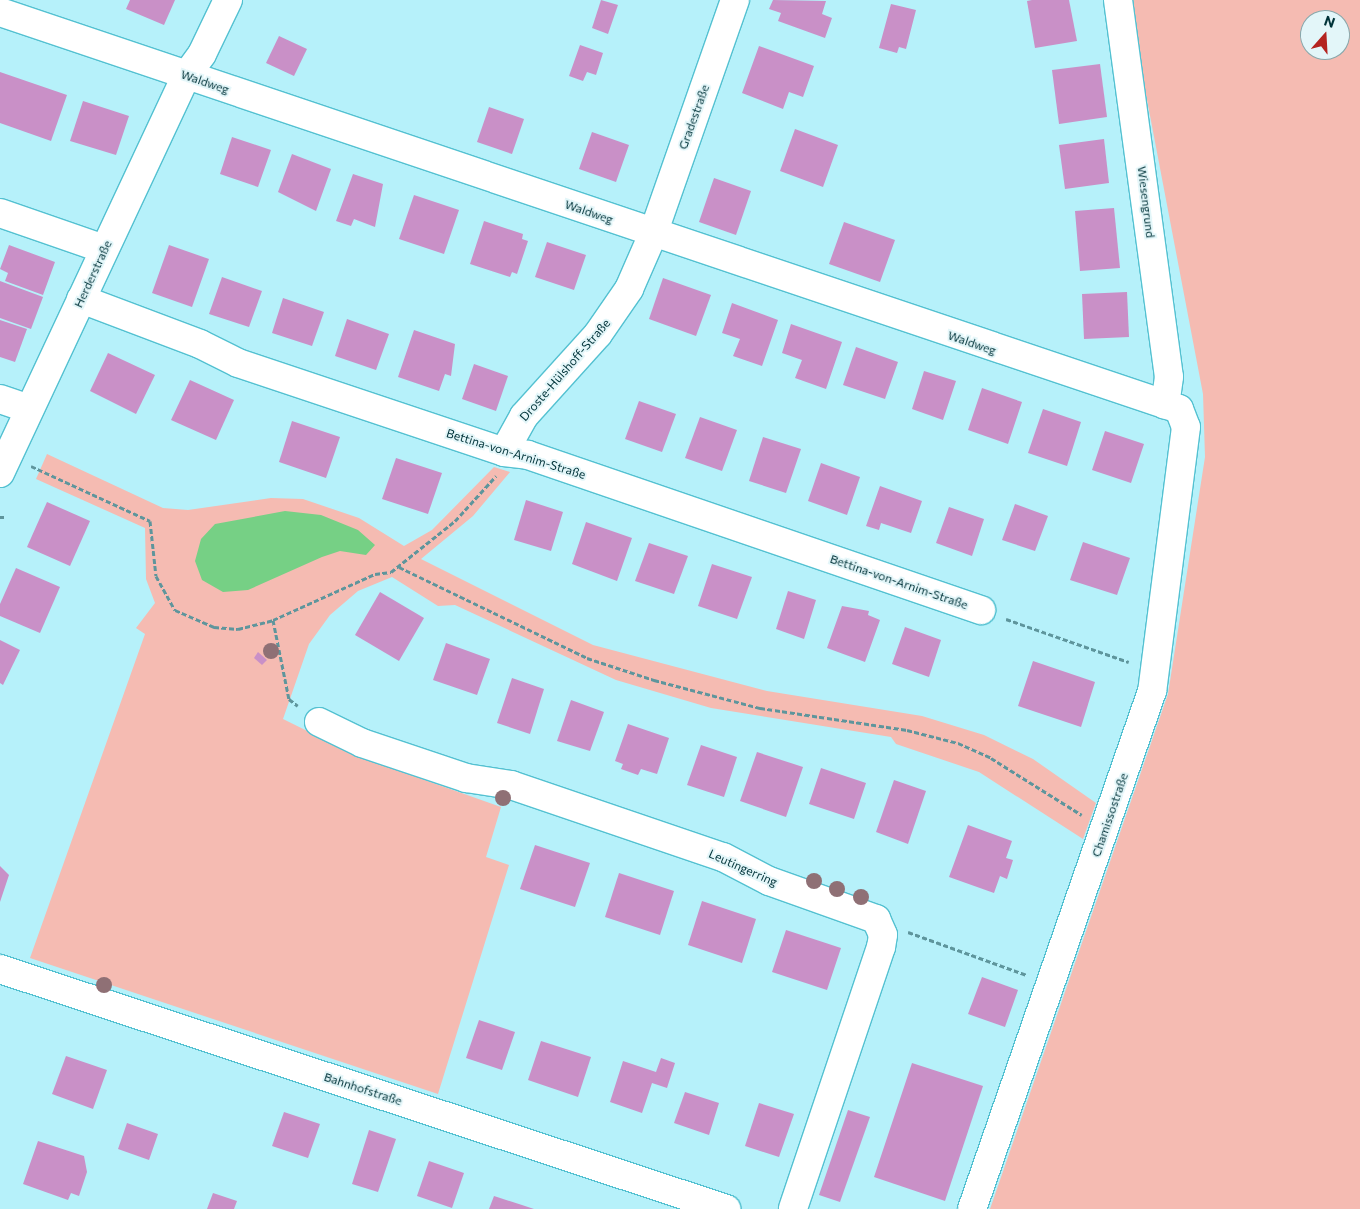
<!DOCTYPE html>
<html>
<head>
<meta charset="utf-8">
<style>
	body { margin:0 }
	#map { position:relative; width:1360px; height:1209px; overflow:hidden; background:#b6f1fa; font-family:Commissioner,sans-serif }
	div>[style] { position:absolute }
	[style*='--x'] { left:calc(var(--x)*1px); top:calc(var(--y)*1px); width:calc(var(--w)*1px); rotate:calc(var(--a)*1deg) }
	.green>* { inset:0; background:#f5bbb2 }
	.water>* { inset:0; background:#76d085 }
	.building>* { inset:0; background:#c990c7 }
	.path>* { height:3px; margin-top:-1.5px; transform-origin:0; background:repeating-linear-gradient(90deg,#5e959c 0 5px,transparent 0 7.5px) }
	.roads { filter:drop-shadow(1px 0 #54c1d1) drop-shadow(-1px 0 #54c1d1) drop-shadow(0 1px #54c1d1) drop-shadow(0 -1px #54c1d1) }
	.minor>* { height:28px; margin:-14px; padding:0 14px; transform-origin:14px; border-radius:14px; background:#fff }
	.trees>* { width:16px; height:16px; margin:-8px; border-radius:50%; background:#8f7075 }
	span { translate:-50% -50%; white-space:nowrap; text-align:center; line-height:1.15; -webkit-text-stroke:4px #e3f6f9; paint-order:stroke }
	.street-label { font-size:12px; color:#003339 }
	.north { position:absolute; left:1300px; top:10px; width:50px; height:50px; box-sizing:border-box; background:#e3f6f9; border:1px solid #88a8ac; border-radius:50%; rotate:19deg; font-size:14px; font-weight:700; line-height:20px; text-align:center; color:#003339 }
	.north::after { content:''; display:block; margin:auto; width:18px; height:22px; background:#b42420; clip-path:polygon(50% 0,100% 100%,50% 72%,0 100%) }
</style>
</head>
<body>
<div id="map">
	<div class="green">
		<i style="clip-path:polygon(evenodd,1128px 0,1360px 0,1360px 1209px,990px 1209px,1168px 694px,1205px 457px,1203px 394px,1128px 0,1310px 20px,1340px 20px,1340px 50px,1310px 50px,1310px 20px)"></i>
		<i style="clip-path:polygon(47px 454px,163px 508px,188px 510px,271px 498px,303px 499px,359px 518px,404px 546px,432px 530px,494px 467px,510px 472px,473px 516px,421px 559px,593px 645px,767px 691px,922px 716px,984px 735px,1033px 759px,1096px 803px,1083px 839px,979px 772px,896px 744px,891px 737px,711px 708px,616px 680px,455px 605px,438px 606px,392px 577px,358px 591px,330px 615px,309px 644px,283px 719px,360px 757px,501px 807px,486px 857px,509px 865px,438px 1094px,30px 958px,145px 634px,136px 628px,155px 603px,146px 579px,145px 528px,36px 479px)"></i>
	</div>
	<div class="water">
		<i style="clip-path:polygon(285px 511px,321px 515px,358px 530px,375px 545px,366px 555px,340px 551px,322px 557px,248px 590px,223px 592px,202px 580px,195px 561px,201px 539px,215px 524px)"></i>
	</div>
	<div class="building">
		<i style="clip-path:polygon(130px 0,175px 0,164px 25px,126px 9px)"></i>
		<i style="clip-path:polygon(601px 0,618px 5px,608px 34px,592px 28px)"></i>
		<i style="clip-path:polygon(773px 0,826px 1px,822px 14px,832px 18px,825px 38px,778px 21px,781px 13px,769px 9px)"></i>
		<i style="clip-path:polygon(1032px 0,1069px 0,1077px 41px,1035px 48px,1027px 1px)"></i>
		<i style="clip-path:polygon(891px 4px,916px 10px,906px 49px,899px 47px,897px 53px,879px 48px)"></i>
		<i style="clip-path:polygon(279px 36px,307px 49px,294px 76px,266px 63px)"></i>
		<i style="clip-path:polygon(580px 45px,603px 53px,596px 75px,587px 72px,583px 81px,569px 76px)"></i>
		<i style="clip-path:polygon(759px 46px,814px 66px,803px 97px,789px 92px,783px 109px,742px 93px)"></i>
		<i style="clip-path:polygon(1100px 64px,1107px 117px,1059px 124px,1052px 70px)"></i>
		<i style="clip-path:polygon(0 72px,67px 95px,51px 141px,0 123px)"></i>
		<i style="clip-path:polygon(83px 101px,129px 116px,116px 155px,70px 141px)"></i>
		<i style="clip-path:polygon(489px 107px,524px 119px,512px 154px,477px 142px)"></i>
		<i style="clip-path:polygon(795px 129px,838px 145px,823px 187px,780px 171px)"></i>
		<i style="clip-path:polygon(592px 132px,629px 145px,616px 182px,579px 169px)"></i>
		<i style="clip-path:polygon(232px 137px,271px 150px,258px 187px,220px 174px)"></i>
		<i style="clip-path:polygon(1104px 139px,1109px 183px,1065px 189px,1059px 145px)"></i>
		<i style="clip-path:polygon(292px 154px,331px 169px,316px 211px,278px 192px)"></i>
		<i style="clip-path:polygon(353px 174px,383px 184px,375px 227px,354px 219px,351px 226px,336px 221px)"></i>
		<i style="clip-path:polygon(714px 178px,751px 191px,736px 235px,699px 222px)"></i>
		<i style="clip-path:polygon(414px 195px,459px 210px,444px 254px,399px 239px)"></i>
		<i style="clip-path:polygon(1114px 208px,1120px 268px,1080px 271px,1075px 211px)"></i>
		<i style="clip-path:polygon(484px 221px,523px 234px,522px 239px,528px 241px,517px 274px,512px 272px,510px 277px,470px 264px)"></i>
		<i style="clip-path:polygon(844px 222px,895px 240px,880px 282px,829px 264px)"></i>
		<i style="clip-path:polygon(547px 242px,586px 255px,574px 290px,535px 277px)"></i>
		<i style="clip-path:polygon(9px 245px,55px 262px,43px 295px,5px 281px,8px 273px,0 269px)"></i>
		<i style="clip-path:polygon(169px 245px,209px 259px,192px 307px,152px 293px)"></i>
		<i style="clip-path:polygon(222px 277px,262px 291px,249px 327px,209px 314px)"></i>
		<i style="clip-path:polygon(663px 278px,711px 295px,696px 336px,649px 319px)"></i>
		<i style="clip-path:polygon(0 281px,43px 297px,31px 329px,0 318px)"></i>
		<i style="clip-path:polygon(1127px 292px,1129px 337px,1084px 339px,1082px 294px)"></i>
		<i style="clip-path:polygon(283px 298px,324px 312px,312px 346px,272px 333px)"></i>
		<i style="clip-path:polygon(732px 303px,778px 320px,762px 366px,733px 356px,740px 339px,722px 333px)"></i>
		<i style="clip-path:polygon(347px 319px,389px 334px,376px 370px,335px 356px)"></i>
		<i style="clip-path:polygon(0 320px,27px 329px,15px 362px,0 357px)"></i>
		<i style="clip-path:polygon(791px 324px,842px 342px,826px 389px,795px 378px,802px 360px,782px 353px)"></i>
		<i style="clip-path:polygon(414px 330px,455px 344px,451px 376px,445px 374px,439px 391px,398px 377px)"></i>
		<i style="clip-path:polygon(856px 347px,898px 362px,885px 399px,843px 385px)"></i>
		<i style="clip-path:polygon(108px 353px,155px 375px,136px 414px,90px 391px)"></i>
		<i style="clip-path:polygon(474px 364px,508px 376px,496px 411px,462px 399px)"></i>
		<i style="clip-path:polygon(924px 371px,956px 381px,943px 420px,912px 409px)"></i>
		<i style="clip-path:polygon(190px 380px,234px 400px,216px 440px,171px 420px)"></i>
		<i style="clip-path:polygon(982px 388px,1022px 402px,1008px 444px,968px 430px)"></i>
		<i style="clip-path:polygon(639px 401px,676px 414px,662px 452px,625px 439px)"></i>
		<i style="clip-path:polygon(1043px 409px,1081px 422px,1067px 466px,1028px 453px)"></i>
		<i style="clip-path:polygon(700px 417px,737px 430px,722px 471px,685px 458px)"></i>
		<i style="clip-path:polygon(292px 421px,340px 437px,326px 478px,279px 462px)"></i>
		<i style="clip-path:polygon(1105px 431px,1144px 444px,1131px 483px,1092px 470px)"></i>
		<i style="clip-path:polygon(763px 437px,801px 449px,786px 493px,749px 481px)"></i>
		<i style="clip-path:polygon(396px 458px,442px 473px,428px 514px,382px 499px)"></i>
		<i style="clip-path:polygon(821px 463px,860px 477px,847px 515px,808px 501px)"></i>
		<i style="clip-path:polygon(880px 486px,922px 501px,911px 533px,881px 523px,879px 530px,866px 526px)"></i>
		<i style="clip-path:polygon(526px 500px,563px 512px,551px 551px,514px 540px)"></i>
		<i style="clip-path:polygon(47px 502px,90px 521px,70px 566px,27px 547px)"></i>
		<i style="clip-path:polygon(1015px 504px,1048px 516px,1035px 551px,1002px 540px)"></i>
		<i style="clip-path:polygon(949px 507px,984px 519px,972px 556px,936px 543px)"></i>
		<i style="clip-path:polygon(586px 522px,632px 538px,617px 581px,572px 564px)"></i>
		<i style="clip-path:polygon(1083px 542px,1130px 558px,1117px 595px,1070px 580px)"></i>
		<i style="clip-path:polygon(649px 543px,688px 556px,674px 594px,635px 581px)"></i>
		<i style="clip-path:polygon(712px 564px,752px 577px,737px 619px,698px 606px)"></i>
		<i style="clip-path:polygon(16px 568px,60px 587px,40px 633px,0 616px,0 604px)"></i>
		<i style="clip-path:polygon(788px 591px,816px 600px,804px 639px,776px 629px)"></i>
		<i style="clip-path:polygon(380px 592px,424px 618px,399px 661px,355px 635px)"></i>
		<i style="clip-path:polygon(842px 606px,869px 611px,868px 615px,880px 620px,865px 662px,827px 648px)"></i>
		<i style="clip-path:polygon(905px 627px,941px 640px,929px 677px,892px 664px)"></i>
		<i style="clip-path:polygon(0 640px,20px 650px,3px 685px,0 683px)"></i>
		<i style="clip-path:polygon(446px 643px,490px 659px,477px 695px,433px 680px)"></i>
		<i style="clip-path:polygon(258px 652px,267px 660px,262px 665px,254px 658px)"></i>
		<i style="clip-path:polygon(1033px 661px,1095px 682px,1081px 727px,1018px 706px)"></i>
		<i style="clip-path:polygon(512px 678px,544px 689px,530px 734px,497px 723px)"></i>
		<i style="clip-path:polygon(571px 700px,604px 712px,590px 751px,557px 741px)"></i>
		<i style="clip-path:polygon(628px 724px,669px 738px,657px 774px,641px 769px,638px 775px,621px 769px,623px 764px,615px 761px)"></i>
		<i style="clip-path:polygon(701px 745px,737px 757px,724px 797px,687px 785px)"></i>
		<i style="clip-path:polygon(757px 752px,803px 767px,786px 817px,740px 801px)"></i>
		<i style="clip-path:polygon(821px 768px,866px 783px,854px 819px,809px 804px)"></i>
		<i style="clip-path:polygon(894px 780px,926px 791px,908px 844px,876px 832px)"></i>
		<i style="clip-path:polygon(968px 825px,1012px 841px,1006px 858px,1013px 860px,1007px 879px,1000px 876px,994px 893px,949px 877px)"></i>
		<i style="clip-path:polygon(535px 845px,590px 863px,575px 907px,520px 889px)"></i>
		<i style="clip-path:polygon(0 866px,9px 875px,0 902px)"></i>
		<i style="clip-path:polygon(619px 873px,674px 891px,660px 935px,605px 917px)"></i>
		<i style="clip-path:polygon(702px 901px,756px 919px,742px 963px,688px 945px)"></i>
		<i style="clip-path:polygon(786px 930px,841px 948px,827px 990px,772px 972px)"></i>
		<i style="clip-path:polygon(982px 977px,1018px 990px,1005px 1027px,968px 1014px)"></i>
		<i style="clip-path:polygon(479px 1020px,515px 1032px,502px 1070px,466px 1058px)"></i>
		<i style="clip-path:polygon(541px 1041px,591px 1057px,578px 1097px,528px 1080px)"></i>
		<i style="clip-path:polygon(66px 1056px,107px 1070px,93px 1109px,52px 1094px)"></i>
		<i style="clip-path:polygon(661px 1058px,675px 1063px,667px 1088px,652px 1083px,642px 1113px,610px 1102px,623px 1061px,656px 1072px)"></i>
		<i style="clip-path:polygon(912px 1063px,983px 1086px,945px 1201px,874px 1177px)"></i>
		<i style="clip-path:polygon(685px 1092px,719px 1103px,709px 1135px,674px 1123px)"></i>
		<i style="clip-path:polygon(759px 1103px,794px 1114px,779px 1157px,745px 1146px)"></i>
		<i style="clip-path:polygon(848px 1110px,870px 1117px,840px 1202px,819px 1195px)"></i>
		<i style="clip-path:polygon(284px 1112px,320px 1124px,308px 1158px,272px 1146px)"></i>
		<i style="clip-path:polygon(127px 1123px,158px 1134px,149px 1160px,118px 1149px)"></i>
		<i style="clip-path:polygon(369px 1130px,396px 1139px,378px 1192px,352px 1184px)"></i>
		<i style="clip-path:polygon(38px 1141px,84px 1156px,87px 1172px,79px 1196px,71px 1193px,68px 1200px,23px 1184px)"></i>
		<i style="clip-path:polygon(429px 1161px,464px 1173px,452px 1208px,417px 1196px)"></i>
		<i style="clip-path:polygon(213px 1193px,237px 1201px,234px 1209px,207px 1209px)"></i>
		<i style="clip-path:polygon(494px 1196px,522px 1205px,534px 1209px,489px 1209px)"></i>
	</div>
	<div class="path">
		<i style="--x:31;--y:466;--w:131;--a:24.8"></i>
		<i style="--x:150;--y:521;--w:55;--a:83.8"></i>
		<i style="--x:156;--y:576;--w:39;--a:61"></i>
		<i style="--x:175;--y:610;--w:43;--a:23.6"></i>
		<i style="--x:214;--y:627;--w:24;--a:5"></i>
		<i style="--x:238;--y:629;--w:36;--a:-14"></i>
		<i style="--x:273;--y:620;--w:112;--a:-24.3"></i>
		<i style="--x:375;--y:574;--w:16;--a:-7"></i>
		<i style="--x:391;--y:572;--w:82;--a:-38.6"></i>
		<i style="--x:455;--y:521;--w:61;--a:-47.7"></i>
		<i style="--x:0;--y:517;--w:4;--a:0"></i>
		<i style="--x:399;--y:567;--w:209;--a:25.8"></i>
		<i style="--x:587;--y:658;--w:71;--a:18.2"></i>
		<i style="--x:654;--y:680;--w:110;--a:14.8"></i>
		<i style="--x:760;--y:708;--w:149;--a:8.5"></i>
		<i style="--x:907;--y:730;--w:53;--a:14.3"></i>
		<i style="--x:958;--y:743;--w:36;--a:24"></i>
		<i style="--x:991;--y:758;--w:107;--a:32.1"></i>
		<i style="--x:1006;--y:619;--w:130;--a:19.3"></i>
		<i style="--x:273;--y:620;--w:81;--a:78.6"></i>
		<i style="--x:289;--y:699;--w:11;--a:38"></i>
		<i style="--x:908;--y:932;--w:127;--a:19.9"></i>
	</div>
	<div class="roads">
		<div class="minor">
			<i style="--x:1118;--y:0;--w:380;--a:82.3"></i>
			<i style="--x:1169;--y:377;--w:28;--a:98"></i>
			<i style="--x:0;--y:12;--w:1244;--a:18.61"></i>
			<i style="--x:1179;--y:409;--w:19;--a:69"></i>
			<i style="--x:1186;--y:427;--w:266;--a:97.3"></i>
			<i style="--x:1152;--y:691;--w:548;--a:109.16"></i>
			<i style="--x:0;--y:213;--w:110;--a:19.1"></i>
			<i style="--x:81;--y:299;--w:127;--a:20.7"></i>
			<i style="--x:200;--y:344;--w:42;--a:26.6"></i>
			<i style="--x:238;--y:363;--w:280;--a:18.5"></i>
			<i style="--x:504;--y:452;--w:24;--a:7"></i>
			<i style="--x:528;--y:455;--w:479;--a:18.9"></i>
			<i style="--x:0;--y:399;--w:31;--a:19"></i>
			<i style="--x:504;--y:452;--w:41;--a:-60.9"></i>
			<i style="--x:524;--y:416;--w:110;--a:-47.9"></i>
			<i style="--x:598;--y:334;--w:55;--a:-55.4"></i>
			<i style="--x:629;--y:289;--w:60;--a:-66.4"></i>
			<i style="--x:653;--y:234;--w:248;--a:-70.7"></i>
			<i style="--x:0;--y:473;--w:438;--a:-64.9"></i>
			<i style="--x:186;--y:76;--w:27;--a:-54"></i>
			<i style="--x:202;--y:54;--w:60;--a:-64.3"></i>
			<i style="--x:319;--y:722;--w:48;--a:26"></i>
			<i style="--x:362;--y:743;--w:110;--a:18.6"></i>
			<i style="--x:466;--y:778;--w:46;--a:8.8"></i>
			<i style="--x:511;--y:785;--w:224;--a:18.8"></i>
			<i style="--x:723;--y:857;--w:52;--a:27.6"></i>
			<i style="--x:769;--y:881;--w:114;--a:19.6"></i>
			<i style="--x:876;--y:919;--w:17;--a:66"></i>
			<i style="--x:883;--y:935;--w:12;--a:99"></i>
			<i style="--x:881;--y:947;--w:276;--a:108.6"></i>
			<i style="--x:0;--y:969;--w:765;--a:18.29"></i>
		</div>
	</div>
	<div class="trees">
		<i style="left:271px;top:651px"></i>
		<i style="left:503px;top:798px"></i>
		<i style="left:814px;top:881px"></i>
		<i style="left:837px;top:889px"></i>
		<i style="left:861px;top:897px"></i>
		<i style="left:104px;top:985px"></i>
	</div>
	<div class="street-label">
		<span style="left:205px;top:82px;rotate:19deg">Waldweg</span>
		<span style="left:694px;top:117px;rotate:-70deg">Gradestraße</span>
		<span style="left:1146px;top:202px;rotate:83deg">Wiesengrund</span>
		<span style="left:589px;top:212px;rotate:19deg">Waldweg</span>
		<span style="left:93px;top:274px;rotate:-65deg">Herderstraße</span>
		<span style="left:972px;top:343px;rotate:19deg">Waldweg</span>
		<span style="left:565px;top:370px;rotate:-49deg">Droste-Hülshoff-Straße</span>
		<span style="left:516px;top:454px;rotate:17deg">Bettina-von-Arnim-Straße</span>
		<span style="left:899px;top:582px;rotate:19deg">Bettina-von-Arnim-Straße</span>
		<span style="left:1110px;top:815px;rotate:-71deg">Chamissostraße</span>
		<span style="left:743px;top:868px;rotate:24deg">Leutingerring</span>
		<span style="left:363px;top:1089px;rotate:18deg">Bahnhofstraße</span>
	</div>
	<div class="north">N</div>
</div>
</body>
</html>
